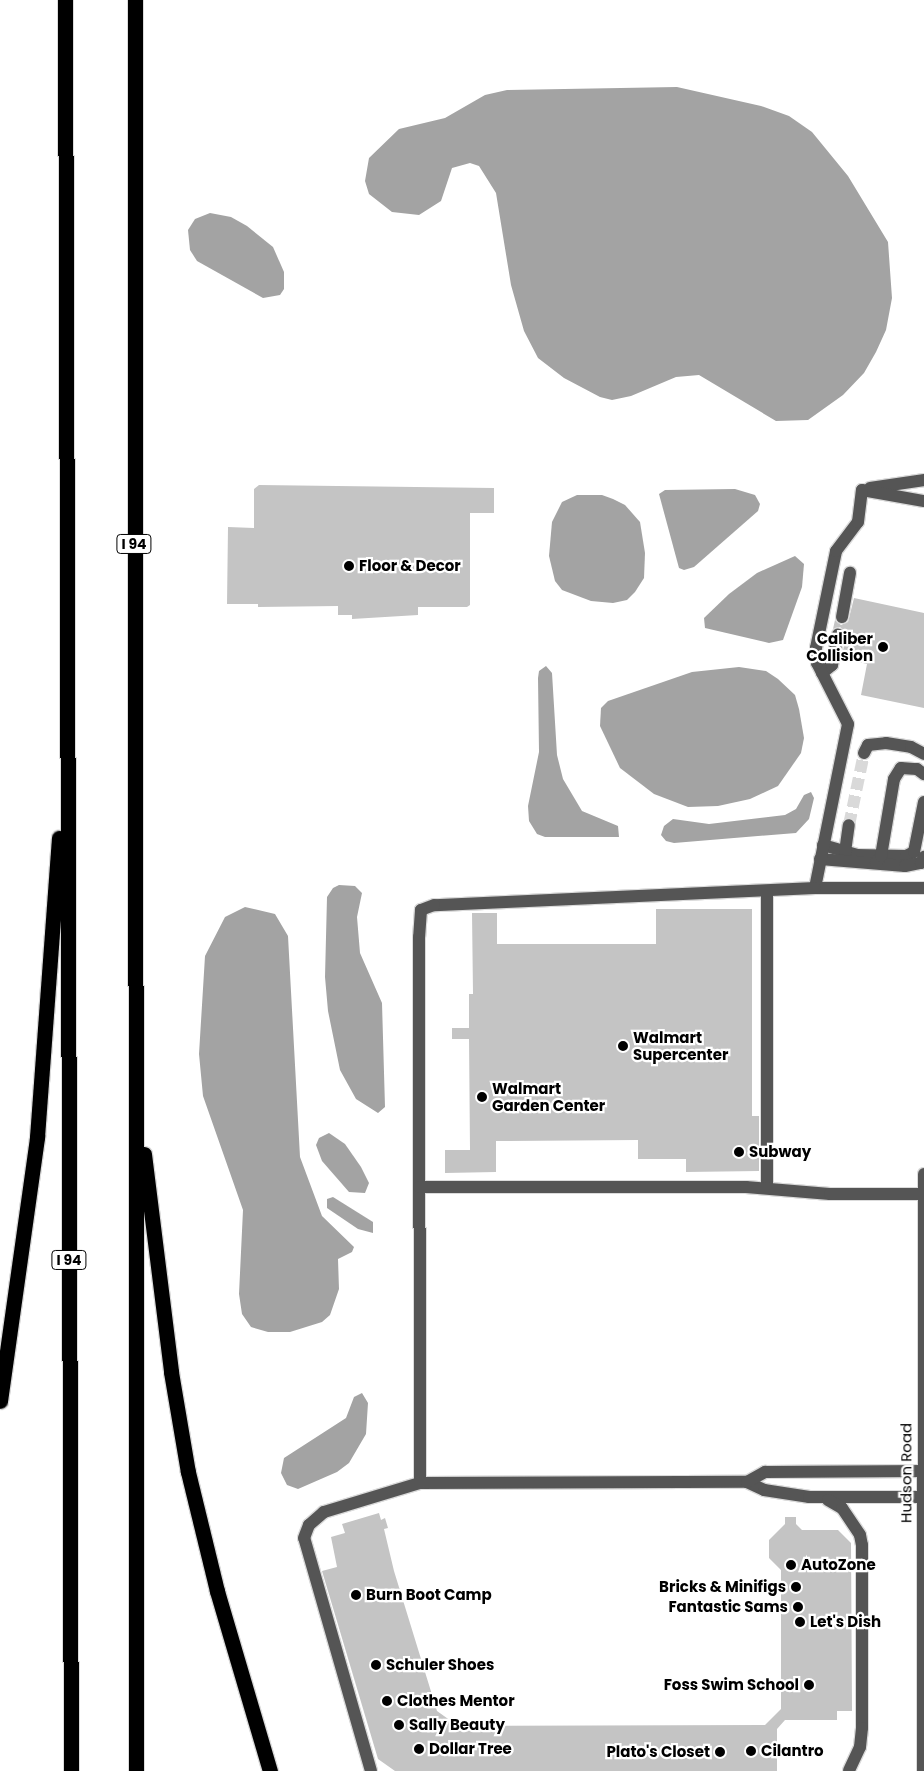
<!DOCTYPE html>
<html>
<head>
<meta charset="utf-8">
<style>
	body { margin:0 }
	#map { position:relative; width:924px; height:1771px; overflow:hidden; background:#fff; font-family:Poppins,sans-serif }
	div>[style] { position:absolute }
	[style*='--x'] { left:calc(var(--x)*1px); top:calc(var(--y)*1px); width:calc(var(--w)*1px); rotate:calc(var(--a)*1deg) }
	.water>* { inset:0; background:#a3a3a3 }
	.building>* { inset:0; background:#c4c4c4 }
	.minor-tunnel>* { height:12px; margin-top:-6px; transform-origin:0; background:repeating-linear-gradient(90deg,#d9d9d9 0 12px,transparent 0 18px) }
	.roads { filter:drop-shadow(1px 0 #dbdbdb) drop-shadow(-1px 0 #dbdbdb) drop-shadow(0 1px #dbdbdb) drop-shadow(0 -1px #dbdbdb) }
	.minor>* { height:12px; margin:-6px; padding:0 6px; transform-origin:6px; border-radius:6px; background:#555 }
	.highway>* { height:15px; margin:-7.5px; padding:0 7.5px; transform-origin:7.5px; border-radius:7.5px; background:#000 }
	.dots>* { width:14px; height:14px; translate:-50% -50%; box-sizing:border-box; border:2px solid #fff; border-radius:50% }
	span { translate:-50% -50%; white-space:nowrap; text-align:center; line-height:1.15; -webkit-text-stroke:4.5px #fff; paint-order:stroke }
	.shield-label span { padding:1px 4px; background:#fff; border:1px solid; border-radius:4px; -webkit-text-stroke-width:0 }
	.shield-label { font-size:14px; color:#000; font-weight:700 }
	.poi-label { font-size:15px; color:#000; font-weight:700 }
	.left { translate:0 -50%; text-align:left }
	.right { translate:-100% -50%; text-align:right }
	.street-label { font-size:15px; color:#000 }
</style>
</head>
<body>
<div id="map">
	<div class="water">
		<i style="clip-path:polygon(677px 87px,761px 106px,789px 116px,812px 132px,848px 176px,888px 242px,892px 298px,886px 330px,876px 352px,864px 373px,843px 395px,808px 420px,776px 421px,699px 375px,676px 377px,631px 396px,612px 400px,600px 397px,564px 378px,538px 358px,524px 331px,511px 285px,496px 193px,479px 166px,470px 163px,452px 168px,441px 201px,419px 215px,392px 212px,369px 194px,365px 181px,369px 158px,399px 129px,445px 118px,485px 95px,507px 90px)"></i>
		<i style="clip-path:polygon(210px 213px,231px 217px,247px 226px,273px 247px,284px 272px,284px 289px,280px 295px,263px 298px,197px 261px,190px 250px,188px 230px,195px 219px)"></i>
		<i style="clip-path:polygon(735px 489px,755px 495px,760px 504px,758px 511px,694px 567px,684px 570px,679px 568px,659px 494px,665px 490px)"></i>
		<i style="clip-path:polygon(577px 495px,602px 495px,613px 499px,625px 505px,640px 522px,645px 553px,644px 578px,635px 592px,627px 600px,613px 603px,591px 601px,562px 590px,555px 581px,549px 556px,552px 522px,562px 502px)"></i>
		<i style="clip-path:polygon(795px 556px,804px 564px,802px 587px,783px 640px,769px 643px,705px 628px,704px 618px,729px 594px,757px 573px)"></i>
		<i style="clip-path:polygon(546px 666px,552px 673px,557px 755px,563px 779px,582px 811px,618px 826px,619px 837px,545px 837px,537px 834px,529px 821px,528px 806px,539px 752px,538px 678px,539px 671px)"></i>
		<i style="clip-path:polygon(739px 667px,766px 671px,778px 679px,795px 695px,799px 709px,804px 738px,801px 753px,778px 786px,750px 799px,718px 806px,688px 807px,654px 794px,620px 768px,600px 726px,601px 708px,608px 701px,692px 672px)"></i>
		<i style="clip-path:polygon(811px 792px,814px 798px,809px 819px,796px 833px,674px 843px,666px 841px,661px 835px,664px 826px,673px 819px,709px 824px,785px 815px,796px 809px,804px 795px)"></i>
		<i style="clip-path:polygon(339px 885px,355px 886px,362px 893px,357px 917px,360px 953px,382px 1003px,385px 1107px,378px 1113px,356px 1099px,340px 1070px,328px 1011px,325px 977px,327px 897px,333px 888px)"></i>
		<i style="clip-path:polygon(245px 907px,275px 914px,288px 936px,300px 1157px,322px 1216px,354px 1247px,352px 1252px,338px 1259px,339px 1289px,330px 1315px,322px 1322px,290px 1332px,268px 1332px,251px 1327px,242px 1314px,239px 1294px,243px 1210px,203px 1096px,199px 1054px,205px 956px,225px 917px)"></i>
		<i style="clip-path:polygon(329px 1133px,345px 1144px,361px 1167px,369px 1183px,365px 1193px,349px 1192px,322px 1161px,316px 1145px,319px 1138px)"></i>
		<i style="clip-path:polygon(333px 1197px,373px 1222px,373px 1233px,358px 1229px,327px 1208px,327px 1199px)"></i>
		<i style="clip-path:polygon(362px 1393px,368px 1403px,366px 1434px,349px 1463px,337px 1472px,298px 1489px,287px 1485px,281px 1473px,284px 1458px,346px 1418px,354px 1397px)"></i>
	</div>
	<div class="building">
		<i style="clip-path:polygon(259px 485px,494px 488px,494px 513px,470px 513px,470px 605px,467px 607px,418px 607px,418px 615px,352px 619px,352px 615px,338px 615px,338px 606px,258px 607px,258px 604px,227px 604px,228px 527px,254px 528px,254px 489px)"></i>
		<i style="clip-path:polygon(854px 598px,924px 613px,924px 708px,861px 695px,867px 664px,842px 658px,846px 633px,840px 627px,833px 629px,835px 620px,841px 625px,848px 622px)"></i>
		<i style="clip-path:polygon(656px 909px,752px 909px,752px 1116px,759px 1116px,759px 1171px,686px 1172px,686px 1159px,638px 1159px,638px 1140px,496px 1141px,496px 1172px,445px 1173px,445px 1150px,470px 1150px,469px 1039px,452px 1039px,452px 1028px,469px 1028px,469px 994px,473px 994px,472px 913px,497px 913px,497px 944px,656px 944px)"></i>
		<i style="clip-path:polygon(379px 1513px,381px 1520px,385px 1518px,388px 1528px,384px 1529px,394px 1571px,437px 1711px,458px 1726px,765px 1725px,781px 1709px,781px 1570px,769px 1558px,769px 1540px,785px 1524px,785px 1517px,796px 1517px,796px 1524px,802px 1530px,838px 1530px,851px 1543px,852px 1711px,837px 1711px,837px 1720px,785px 1720px,777px 1729px,777px 1771px,395px 1771px,378px 1759px,322px 1571px,337px 1567px,331px 1537px,345px 1533px,342px 1524px)"></i>
	</div>
	<div class="minor-tunnel">
		<i style="--x:849;--y:825;--w:74;--a:-78.2"></i>
	</div>
	<div class="roads">
		<div class="minor">
			<i style="--x:870;--y:488;--w:55;--a:-8.4"></i>
			<i style="--x:862;--y:490;--w:63;--a:10.1"></i>
			<i style="--x:842;--y:617;--w:45;--a:-79.7"></i>
			<i style="--x:822;--y:673;--w:13;--a:-39"></i>
			<i style="--x:832;--y:665;--w:31;--a:-79"></i>
			<i style="--x:864;--y:753;--w:9;--a:-63"></i>
			<i style="--x:868;--y:745;--w:18;--a:-6"></i>
			<i style="--x:886;--y:743;--w:25;--a:9"></i>
			<i style="--x:911;--y:747;--w:15;--a:28"></i>
			<i style="--x:823;--y:845;--w:35;--a:16"></i>
			<i style="--x:857;--y:855;--w:49;--a:1.2"></i>
			<i style="--x:906;--y:856;--w:9;--a:-27"></i>
			<i style="--x:914;--y:852;--w:51;--a:-78.7"></i>
			<i style="--x:845;--y:852;--w:27;--a:-82"></i>
			<i style="--x:820;--y:859;--w:85;--a:4.7"></i>
			<i style="--x:905;--y:866;--w:16;--a:-11"></i>
			<i style="--x:921;--y:863;--w:7;--a:-63"></i>
			<i style="--x:876;--y:863;--w:9;--a:-54"></i>
			<i style="--x:881;--y:856;--w:78;--a:-80.4"></i>
			<i style="--x:894;--y:779;--w:13;--a:-58"></i>
			<i style="--x:901;--y:768;--w:16;--a:4"></i>
			<i style="--x:917;--y:769;--w:9;--a:36"></i>
			<i style="--x:815;--y:888;--w:167;--a:-78.6"></i>
			<i style="--x:848;--y:724;--w:68;--a:-116.9"></i>
			<i style="--x:817;--y:663;--w:15;--a:-94"></i>
			<i style="--x:816;--y:648;--w:99;--a:-78.3"></i>
			<i style="--x:836;--y:551;--w:36;--a:-53"></i>
			<i style="--x:858;--y:522;--w:32;--a:-83"></i>
			<i style="--x:924;--y:888;--w:109;--a:180"></i>
			<i style="--x:815;--y:888;--w:381;--a:177.4"></i>
			<i style="--x:434;--y:905;--w:14;--a:159"></i>
			<i style="--x:421;--y:910;--w:27;--a:94"></i>
			<i style="--x:419;--y:937;--w:546;--a:89.9"></i>
			<i style="--x:420;--y:1483;--w:327;--a:-0.2"></i>
			<i style="--x:747;--y:1482;--w:19;--a:25"></i>
			<i style="--x:764;--y:1490;--w:46;--a:8.8"></i>
			<i style="--x:809;--y:1497;--w:115;--a:0"></i>
			<i style="--x:767;--y:891;--w:296;--a:90"></i>
			<i style="--x:419;--y:1187;--w:327;--a:0"></i>
			<i style="--x:746;--y:1187;--w:84;--a:4.8"></i>
			<i style="--x:830;--y:1194;--w:94;--a:0"></i>
			<i style="--x:747;--y:1482;--w:21;--a:-29"></i>
			<i style="--x:765;--y:1472;--w:159;--a:-0.4"></i>
			<i style="--x:828;--y:1500;--w:16;--a:30"></i>
			<i style="--x:842;--y:1508;--w:32;--a:56"></i>
			<i style="--x:860;--y:1535;--w:10;--a:79"></i>
			<i style="--x:862;--y:1545;--w:183;--a:90"></i>
			<i style="--x:862;--y:1728;--w:19;--a:96"></i>
			<i style="--x:860;--y:1747;--w:26;--a:115"></i>
			<i style="--x:371;--y:1771;--w:242;--a:-106"></i>
			<i style="--x:304;--y:1538;--w:14;--a:-69"></i>
			<i style="--x:309;--y:1525;--w:20;--a:-41"></i>
			<i style="--x:324;--y:1512;--w:100;--a:-16.8"></i>
			<i style="--x:923;--y:1771;--w:597;--a:-89.9"></i>
		</div>
		<div class="highway">
			<i style="--x:65;--y:0;--w:1771;--a:89.81"></i>
			<i style="--x:135;--y:0;--w:1771;--a:89.97"></i>
			<i style="--x:144;--y:1154;--w:220;--a:82.9"></i>
			<i style="--x:171;--y:1372;--w:101;--a:80.4"></i>
			<i style="--x:188;--y:1472;--w:122;--a:76.3"></i>
			<i style="--x:217;--y:1591;--w:188;--a:73.6"></i>
			<i style="--x:0;--y:1401;--w:267;--a:-82"></i>
			<i style="--x:37;--y:1137;--w:300;--a:-85.8"></i>
		</div>
	</div>
	<div class="dots">
		<i style="left:349px;top:566px;background:#000"></i>
		<i style="left:883px;top:647px;background:#000"></i>
		<i style="left:623px;top:1046px;background:#000"></i>
		<i style="left:482px;top:1097px;background:#000"></i>
		<i style="left:739px;top:1152px;background:#000"></i>
		<i style="left:791px;top:1565px;background:#000"></i>
		<i style="left:796px;top:1587px;background:#000"></i>
		<i style="left:356px;top:1595px;background:#000"></i>
		<i style="left:798px;top:1607px;background:#000"></i>
		<i style="left:800px;top:1622px;background:#000"></i>
		<i style="left:376px;top:1665px;background:#000"></i>
		<i style="left:809px;top:1685px;background:#000"></i>
		<i style="left:387px;top:1701px;background:#000"></i>
		<i style="left:399px;top:1725px;background:#000"></i>
		<i style="left:419px;top:1749px;background:#000"></i>
		<i style="left:751px;top:1751px;background:#000"></i>
		<i style="left:720px;top:1752px;background:#000"></i>
	</div>
	<div class="shield-label">
		<span style="left:134px;top:544px">I 94</span>
		<span style="left:69px;top:1260px">I 94</span>
	</div>
	<div class="poi-label">
		<span class="left" style="left:359px;top:566px">Floor &amp; Decor</span>
		<span class="right" style="left:873px;top:647px">Caliber<br>Collision</span>
		<span class="left" style="left:633px;top:1046px">Walmart<br>Supercenter</span>
		<span class="left" style="left:492px;top:1097px">Walmart<br>Garden Center</span>
		<span class="left" style="left:749px;top:1152px">Subway</span>
		<span class="left" style="left:801px;top:1565px">AutoZone</span>
		<span class="right" style="left:786px;top:1587px">Bricks &amp; Minifigs</span>
		<span class="left" style="left:366px;top:1595px">Burn Boot Camp</span>
		<span class="right" style="left:788px;top:1607px">Fantastic Sams</span>
		<span class="left" style="left:810px;top:1622px">Let's Dish</span>
		<span class="left" style="left:386px;top:1665px">Schuler Shoes</span>
		<span class="right" style="left:799px;top:1685px">Foss Swim School</span>
		<span class="left" style="left:397px;top:1701px">Clothes Mentor</span>
		<span class="left" style="left:409px;top:1725px">Sally Beauty</span>
		<span class="left" style="left:429px;top:1749px">Dollar Tree</span>
		<span class="left" style="left:761px;top:1751px">Cilantro</span>
		<span class="right" style="left:710px;top:1752px">Plato's Closet</span>
	</div>
	<div class="street-label">
		<span style="left:906px;top:1473px;rotate:-90deg">Hudson Road</span>
	</div>
</div>
</body>
</html>
